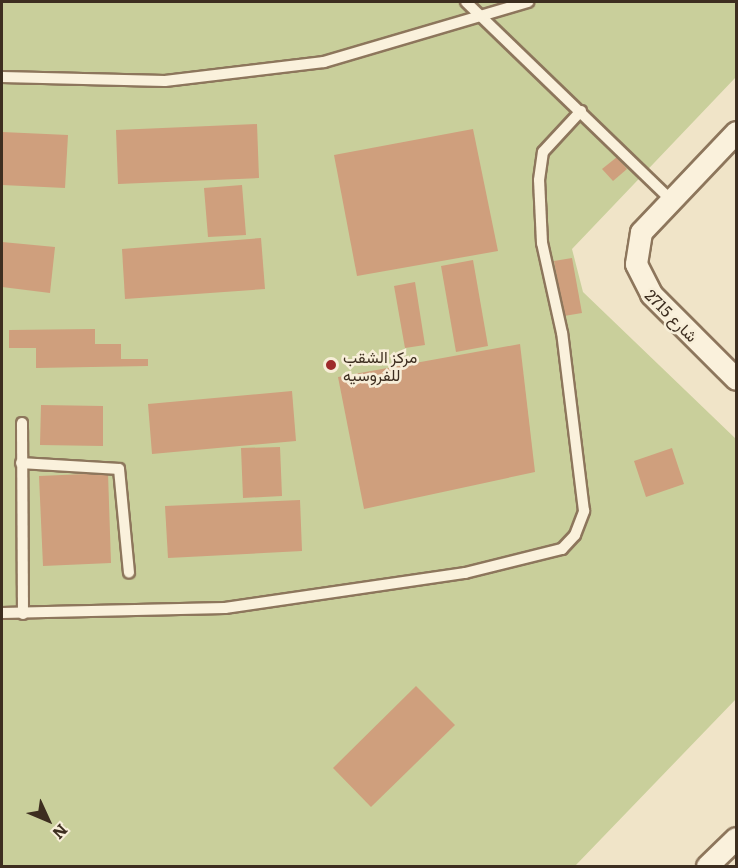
<!DOCTYPE html>
<html>
<head>
<meta charset="utf-8">
<style>
	body { margin:0 }
	#map { position:relative; width:738px; height:868px; overflow:hidden; background:#f0e4c8; font-family:Literata,Vazirmatn,serif }
	div>[style] { position:absolute }
	[style*='--x'] { left:calc(var(--x)*1px); top:calc(var(--y)*1px); width:calc(var(--w)*1px); rotate:calc(var(--a)*1deg) }
	.green>* { inset:0; background:#c9cf9b }
	.building>* { inset:0; background:#cf9f7d }
	.roads { filter:drop-shadow(2px 0 #8d765c) drop-shadow(-2px 0 #8d765c) drop-shadow(0 2px #8d765c) drop-shadow(0 -2px #8d765c) }
	.service>* { height:10px; margin:-5px; padding:0 5px; transform-origin:5px; border-radius:5px; background:#faf1dc }
	.minor>* { height:21px; margin:-10.5px; padding:0 10.5px; transform-origin:10.5px; border-radius:10.5px; background:#faf1dc }
	.dots>* { width:16px; height:16px; translate:-50% -50%; box-sizing:border-box; border:3px solid #f7eed8; border-radius:50% }
	span { translate:-50% -50%; white-space:nowrap; text-align:center; line-height:1.15; -webkit-text-stroke:5px #f7eed8; paint-order:stroke }
	.street-label { font-size:16px; color:#3d2e20 }
	.poi-label { font-size:16px; color:#3d2e20 }
	.left { translate:0 -50%; text-align:left }
	.frame { position:absolute; inset:0; border:3px solid #3d2e20; pointer-events:none }
	.north { position:absolute; left:18px; top:790px; width:60px; height:60px; -webkit-text-stroke:4px #f7eed8; paint-order:stroke; rotate:134deg; font-size:16px; font-weight:700; line-height:24px; text-align:center; color:#3d2e20 }
	.north::after { content:''; display:block; margin:auto; width:21px; height:27px; background:#3d2e20; clip-path:polygon(50% 0,100% 100%,50% 72%,0 100%) }
</style>
</head>
<body>
<div id="map">
	<div class="green">
		<i style="clip-path:polygon(2px 2px,736px 2px,736px 77px,572px 249px,583px 292px,736px 439px,736px 699px,575px 866px,2px 866px)"></i>
	</div>
	<div class="building">
		<i style="clip-path:polygon(257px 124px,259px 178px,118px 184px,116px 130px)"></i>
		<i style="clip-path:polygon(473px 129px,498px 251px,357px 276px,334px 155px)"></i>
		<i style="clip-path:polygon(2px 132px,68px 135px,65px 188px,2px 185px)"></i>
		<i style="clip-path:polygon(617px 157px,627px 169px,613px 181px,602px 169px)"></i>
		<i style="clip-path:polygon(242px 185px,246px 235px,208px 237px,204px 188px)"></i>
		<i style="clip-path:polygon(261px 238px,265px 289px,125px 299px,122px 249px)"></i>
		<i style="clip-path:polygon(2px 242px,55px 247px,50px 293px,2px 287px)"></i>
		<i style="clip-path:polygon(572px 258px,582px 313px,564px 316px,554px 261px)"></i>
		<i style="clip-path:polygon(473px 260px,488px 346px,456px 352px,441px 266px)"></i>
		<i style="clip-path:polygon(415px 282px,425px 345px,405px 348px,394px 286px)"></i>
		<i style="clip-path:polygon(95px 329px,95px 344px,121px 344px,121px 359px,148px 359px,148px 366px,36px 368px,36px 348px,9px 348px,9px 330px)"></i>
		<i style="clip-path:polygon(520px 344px,535px 472px,364px 509px,338px 377px)"></i>
		<i style="clip-path:polygon(292px 391px,296px 441px,152px 454px,148px 404px)"></i>
		<i style="clip-path:polygon(41px 405px,103px 406px,103px 446px,40px 445px)"></i>
		<i style="clip-path:polygon(280px 447px,282px 496px,243px 498px,241px 448px)"></i>
		<i style="clip-path:polygon(672px 448px,684px 484px,646px 497px,634px 461px)"></i>
		<i style="clip-path:polygon(108px 473px,111px 563px,43px 566px,39px 476px)"></i>
		<i style="clip-path:polygon(300px 500px,302px 551px,168px 558px,165px 506px)"></i>
		<i style="clip-path:polygon(416px 686px,455px 725px,371px 807px,333px 768px)"></i>
	</div>
	<div class="roads">
		<div class="service">
			<i style="--x:466;--y:2;--w:284;--a:44"></i>
			<i style="--x:2;--y:77;--w:163;--a:1.4"></i>
			<i style="--x:165;--y:81;--w:160;--a:-6.8"></i>
			<i style="--x:324;--y:62;--w:213;--a:-16.4"></i>
			<i style="--x:22;--y:423;--w:191;--a:89.7"></i>
			<i style="--x:21;--y:463;--w:98;--a:3.5"></i>
			<i style="--x:119;--y:469;--w:104;--a:84.5"></i>
			<i style="--x:2;--y:613;--w:223;--a:-1.3"></i>
			<i style="--x:225;--y:608;--w:243;--a:-8.3"></i>
			<i style="--x:465;--y:573;--w:100;--a:-13.9"></i>
			<i style="--x:562;--y:549;--w:19;--a:-47"></i>
			<i style="--x:575;--y:535;--w:26;--a:-69"></i>
			<i style="--x:584;--y:511;--w:179;--a:-97"></i>
			<i style="--x:562;--y:333;--w:92;--a:-102.5"></i>
			<i style="--x:542;--y:243;--w:63;--a:-92.7"></i>
			<i style="--x:539;--y:180;--w:28;--a:-82"></i>
			<i style="--x:543;--y:152;--w:56;--a:-47.2"></i>
		</div>
		<div class="minor">
			<i style="--x:736;--y:132;--w:138;--a:133.5"></i>
			<i style="--x:641;--y:232;--w:32;--a:99"></i>
			<i style="--x:636;--y:264;--w:34;--a:63"></i>
			<i style="--x:651;--y:294;--w:120;--a:45"></i>
			<i style="--x:707;--y:866;--w:40;--a:-44"></i>
		</div>
	</div>
	<div class="dots">
		<i style="left:331px;top:365px;background:#9e2a2b"></i>
	</div>
	<div class="street-label">
		<span style="left:672px;top:315px;rotate:45deg">شارع 2715</span>
	</div>
	<div class="poi-label">
		<span class="left" style="left:343px;top:365px">مركز الشقب<br>للفروسيه</span>
	</div>
	<div class="frame"></div>
	<div class="north">N</div>
</div>
</body>
</html>
